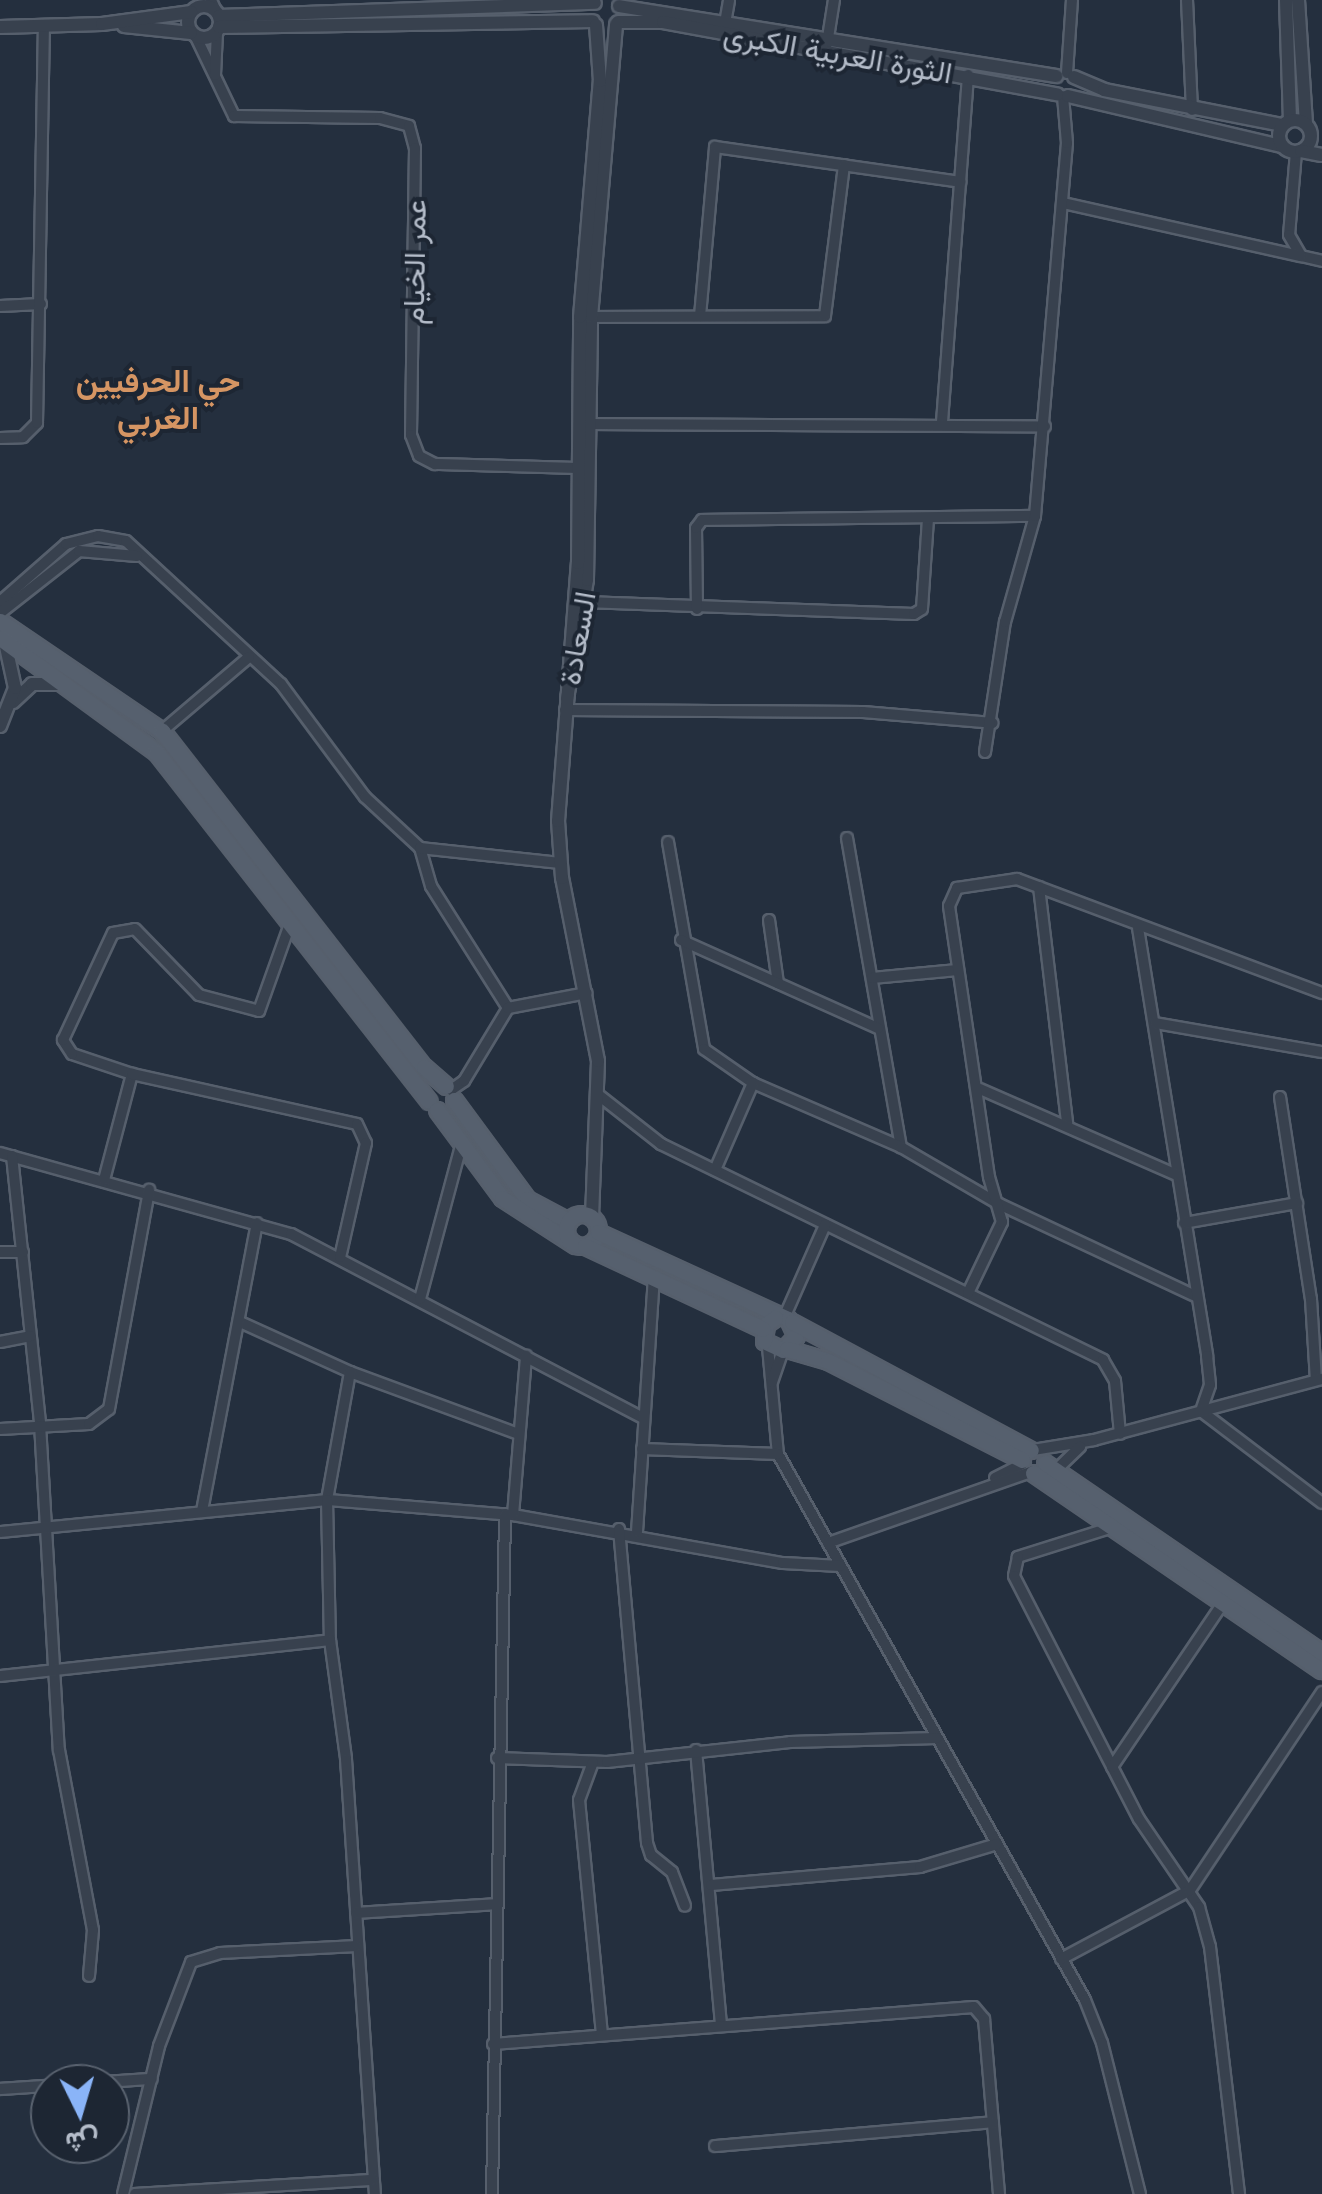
<!DOCTYPE html>
<html>
<head>
<meta charset="utf-8">
<style>
	body { margin:0 }
	#map { position:relative; width:1322px; height:2194px; overflow:hidden; background:#242f3e; font-family:Inter,Vazirmatn,sans-serif }
	div>[style] { position:absolute }
	[style*='--x'] { left:calc(var(--x)*1px); top:calc(var(--y)*1px); width:calc(var(--w)*1px); rotate:calc(var(--a)*1deg) }
	.roads { filter:drop-shadow(2px 0 #565f6c) drop-shadow(-2px 0 #565f6c) drop-shadow(0 2px #565f6c) drop-shadow(0 -2px #565f6c) }
	.minor>* { height:10px; margin:-5px; padding:0 5px; transform-origin:5px; border-radius:5px; background:#38414e }
	.tertiary>* { height:12px; margin:-6px; padding:0 6px; transform-origin:6px; border-radius:6px; background:#38414e }
	.tertiary>.ring { margin:-6px; padding:0; box-sizing:content-box; background:none; border:12px solid #38414e; border-radius:50% }
	.primary>* { height:15px; margin:-7.5px; padding:0 7.5px; transform-origin:7.5px; border-radius:7.5px; background:#56606e }
	.primary>.ring { margin:-7.5px; padding:0; box-sizing:content-box; background:none; border:15px solid #56606e; border-radius:50% }
	span { translate:-50% -50%; white-space:nowrap; text-align:center; line-height:1.15; -webkit-text-stroke:8px #1d2633; paint-order:stroke }
	.street-label { font-size:30px; color:#b4bcc9 }
	.neighbourhood-label { font-size:32px; color:#d59563; font-weight:700 }
	.north { position:absolute; left:30px; top:2064px; width:100px; height:100px; box-sizing:border-box; background:#1d2633; border:2px solid #59626f; border-radius:50%; rotate:175deg; font-size:28px; font-weight:700; line-height:40px; text-align:center; color:#b4bcc9 }
	.north::after { content:''; display:block; margin:auto; width:35px; height:45px; background:#8ab4f8; clip-path:polygon(50% 0,100% 100%,50% 72%,0 100%) }
</style>
</head>
<body>
<div id="map">
	<div class="roads">
		<div class="minor">
			<i style="--x:211;--y:0;--w:12;--a:66"></i>
			<i style="--x:1187;--y:0;--w:110;--a:87.4"></i>
			<i style="--x:724;--y:29;--w:29;--a:-80"></i>
			<i style="--x:196;--y:37;--w:88;--a:64.3"></i>
			<i style="--x:234;--y:116;--w:146;--a:0.8"></i>
			<i style="--x:380;--y:118;--w:30;--a:15"></i>
			<i style="--x:409;--y:126;--w:23;--a:75"></i>
			<i style="--x:415;--y:148;--w:287;--a:90.8"></i>
			<i style="--x:411;--y:435;--w:22;--a:69"></i>
			<i style="--x:419;--y:456;--w:18;--a:27"></i>
			<i style="--x:435;--y:464;--w:146;--a:1.6"></i>
			<i style="--x:827;--y:44;--w:45;--a:-81"></i>
			<i style="--x:1067;--y:73;--w:73;--a:-86.1"></i>
			<i style="--x:215;--y:75;--w:43;--a:-87.3"></i>
			<i style="--x:1296;--y:152;--w:83;--a:94.8"></i>
			<i style="--x:1289;--y:235;--w:24;--a:60"></i>
			<i style="--x:1301;--y:256;--w:22;--a:13"></i>
			<i style="--x:1063;--y:203;--w:244;--a:12.6"></i>
			<i style="--x:0;--y:306;--w:41;--a:-2.8"></i>
			<i style="--x:700;--y:316;--w:170;--a:-84.9"></i>
			<i style="--x:715;--y:147;--w:248;--a:8.1"></i>
			<i style="--x:586;--y:317;--w:239;--a:-0.2"></i>
			<i style="--x:825;--y:316;--w:152;--a:-82.8"></i>
			<i style="--x:942;--y:422;--w:348;--a:-85.7"></i>
			<i style="--x:591;--y:424;--w:454;--a:0.3"></i>
			<i style="--x:0;--y:438;--w:23;--a:-2"></i>
			<i style="--x:23;--y:437;--w:20;--a:-45"></i>
			<i style="--x:37;--y:423;--w:397;--a:-89"></i>
			<i style="--x:0;--y:602;--w:88;--a:-41.3"></i>
			<i style="--x:66;--y:544;--w:33;--a:-14"></i>
			<i style="--x:98;--y:536;--w:28;--a:10"></i>
			<i style="--x:126;--y:541;--w:211;--a:42.7"></i>
			<i style="--x:281;--y:684;--w:141;--a:53.4"></i>
			<i style="--x:365;--y:797;--w:75;--a:42.8"></i>
			<i style="--x:585;--y:602;--w:329;--a:2.1"></i>
			<i style="--x:914;--y:614;--w:9;--a:-32"></i>
			<i style="--x:922;--y:609;--w:90;--a:-86.2"></i>
			<i style="--x:697;--y:609;--w:81;--a:-90.7"></i>
			<i style="--x:696;--y:528;--w:10;--a:-53"></i>
			<i style="--x:702;--y:520;--w:333;--a:-0.7"></i>
			<i style="--x:0;--y:613;--w:100;--a:-38.1"></i>
			<i style="--x:79;--y:551;--w:58;--a:4.9"></i>
			<i style="--x:565;--y:710;--w:298;--a:0.4"></i>
			<i style="--x:863;--y:712;--w:130;--a:4.8"></i>
			<i style="--x:162;--y:731;--w:114;--a:-40.4"></i>
			<i style="--x:985;--y:752;--w:132;--a:-81.3"></i>
			<i style="--x:1005;--y:622;--w:110;--a:-74.2"></i>
			<i style="--x:1035;--y:516;--w:374;--a:-85.1"></i>
			<i style="--x:1067;--y:143;--w:47;--a:-94.9"></i>
			<i style="--x:847;--y:838;--w:314;--a:80.1"></i>
			<i style="--x:668;--y:842;--w:210;--a:80.1"></i>
			<i style="--x:704;--y:1049;--w:60;--a:34.8"></i>
			<i style="--x:753;--y:1083;--w:161;--a:23.4"></i>
			<i style="--x:901;--y:1147;--w:113;--a:30.2"></i>
			<i style="--x:999;--y:1204;--w:217;--a:25.1"></i>
			<i style="--x:1039;--y:887;--w:238;--a:83.2"></i>
			<i style="--x:769;--y:920;--w:64;--a:81.9"></i>
			<i style="--x:1138;--y:928;--w:434;--a:80.8"></i>
			<i style="--x:1207;--y:1356;--w:29;--a:84"></i>
			<i style="--x:1210;--y:1385;--w:28;--a:109"></i>
			<i style="--x:1201;--y:1411;--w:152;--a:37.2"></i>
			<i style="--x:681;--y:940;--w:216;--a:24.1"></i>
			<i style="--x:872;--y:978;--w:86;--a:-5.3"></i>
			<i style="--x:508;--y:1008;--w:144;--a:-122.3"></i>
			<i style="--x:431;--y:886;--w:40;--a:-106"></i>
			<i style="--x:420;--y:848;--w:141;--a:6.1"></i>
			<i style="--x:1155;--y:1023;--w:169;--a:9.9"></i>
			<i style="--x:132;--y:1074;--w:63;--a:-161.6"></i>
			<i style="--x:72;--y:1054;--w:17;--a:-123"></i>
			<i style="--x:63;--y:1040;--w:118;--a:-65"></i>
			<i style="--x:113;--y:933;--w:22;--a:-10"></i>
			<i style="--x:135;--y:929;--w:92;--a:45.9"></i>
			<i style="--x:199;--y:995;--w:62;--a:14.9"></i>
			<i style="--x:259;--y:1011;--w:92;--a:-70.4"></i>
			<i style="--x:980;--y:1089;--w:215;--a:23.6"></i>
			<i style="--x:451;--y:1090;--w:16;--a:-35"></i>
			<i style="--x:464;--y:1081;--w:85;--a:-58.9"></i>
			<i style="--x:508;--y:1008;--w:80;--a:-10.8"></i>
			<i style="--x:596;--y:1093;--w:83;--a:38.1"></i>
			<i style="--x:661;--y:1144;--w:492;--a:26"></i>
			<i style="--x:1103;--y:1360;--w:24;--a:60"></i>
			<i style="--x:1115;--y:1381;--w:53;--a:84.6"></i>
			<i style="--x:1280;--y:1097;--w:204;--a:81.3"></i>
			<i style="--x:1311;--y:1299;--w:81;--a:86.5"></i>
			<i style="--x:0;--y:1153;--w:302;--a:15.6"></i>
			<i style="--x:291;--y:1234;--w:397;--a:27.6"></i>
			<i style="--x:12;--y:1156;--w:269;--a:84"></i>
			<i style="--x:40;--y:1424;--w:327;--a:86.7"></i>
			<i style="--x:59;--y:1750;--w:183;--a:79.3"></i>
			<i style="--x:93;--y:1930;--w:46;--a:95"></i>
			<i style="--x:715;--y:1170;--w:95;--a:-66.4"></i>
			<i style="--x:104;--y:1180;--w:110;--a:-75.2"></i>
			<i style="--x:132;--y:1074;--w:230;--a:12.5"></i>
			<i style="--x:357;--y:1124;--w:21;--a:65"></i>
			<i style="--x:366;--y:1143;--w:117;--a:102.8"></i>
			<i style="--x:1184;--y:1223;--w:115;--a:-10"></i>
			<i style="--x:0;--y:1252;--w:23;--a:0"></i>
			<i style="--x:968;--y:1293;--w:79;--a:-64.4"></i>
			<i style="--x:1002;--y:1222;--w:47;--a:-106.1"></i>
			<i style="--x:989;--y:1177;--w:274;--a:-98.4"></i>
			<i style="--x:949;--y:906;--w:20;--a:-66"></i>
			<i style="--x:957;--y:888;--w:61;--a:-8.5"></i>
			<i style="--x:1017;--y:879;--w:326;--a:20.5"></i>
			<i style="--x:420;--y:1299;--w:158;--a:-75"></i>
			<i style="--x:784;--y:1318;--w:102;--a:-66.2"></i>
			<i style="--x:240;--y:1322;--w:121;--a:24.4"></i>
			<i style="--x:350;--y:1372;--w:177;--a:20.2"></i>
			<i style="--x:0;--y:1342;--w:31;--a:-11"></i>
			<i style="--x:768;--y:1347;--w:107;--a:84.7"></i>
			<i style="--x:778;--y:1454;--w:626;--a:60.65"></i>
			<i style="--x:1085;--y:2000;--w:46;--a:68.4"></i>
			<i style="--x:1102;--y:2043;--w:156;--a:75.9"></i>
			<i style="--x:350;--y:1372;--w:130;--a:100.2"></i>
			<i style="--x:327;--y:1500;--w:187;--a:4.6"></i>
			<i style="--x:513;--y:1515;--w:274;--a:10.1"></i>
			<i style="--x:783;--y:1563;--w:57;--a:3"></i>
			<i style="--x:772;--y:1382;--w:34;--a:-71"></i>
			<i style="--x:0;--y:1429;--w:89;--a:-3.2"></i>
			<i style="--x:89;--y:1424;--w:25;--a:-37"></i>
			<i style="--x:109;--y:1409;--w:223;--a:-79.6"></i>
			<i style="--x:642;--y:1449;--w:136;--a:2.1"></i>
			<i style="--x:1033;--y:1450;--w:62;--a:-9.3"></i>
			<i style="--x:1094;--y:1440;--w:236;--a:-15"></i>
			<i style="--x:1055;--y:1471;--w:35;--a:-44"></i>
			<i style="--x:995;--y:1478;--w:30;--a:-27"></i>
			<i style="--x:202;--y:1511;--w:293;--a:-79.2"></i>
			<i style="--x:513;--y:1515;--w:160;--a:-85.3"></i>
			<i style="--x:1113;--y:1527;--w:100;--a:162.5"></i>
			<i style="--x:1018;--y:1557;--w:19;--a:102"></i>
			<i style="--x:1014;--y:1576;--w:273;--a:62.8"></i>
			<i style="--x:1139;--y:1819;--w:107;--a:55.7"></i>
			<i style="--x:1199;--y:1907;--w:41;--a:74.6"></i>
			<i style="--x:1210;--y:1947;--w:249;--a:83.3"></i>
			<i style="--x:619;--y:1529;--w:315;--a:84.9"></i>
			<i style="--x:647;--y:1843;--w:13;--a:72"></i>
			<i style="--x:651;--y:1855;--w:27;--a:39"></i>
			<i style="--x:672;--y:1872;--w:36;--a:69"></i>
			<i style="--x:0;--y:1532;--w:329;--a:-5.6"></i>
			<i style="--x:327;--y:1500;--w:140;--a:88.8"></i>
			<i style="--x:330;--y:1640;--w:120;--a:82.3"></i>
			<i style="--x:346;--y:1759;--w:436;--a:86.2"></i>
			<i style="--x:637;--y:1532;--w:254;--a:-86.2"></i>
			<i style="--x:828;--y:1543;--w:215;--a:-19.3"></i>
			<i style="--x:0;--y:1676;--w:332;--a:-6.2"></i>
			<i style="--x:696;--y:1750;--w:274;--a:84.8"></i>
			<i style="--x:497;--y:1758;--w:110;--a:2.1"></i>
			<i style="--x:607;--y:1762;--w:184;--a:-6.2"></i>
			<i style="--x:790;--y:1742;--w:147;--a:-1.6"></i>
			<i style="--x:593;--y:1762;--w:40;--a:110.2"></i>
			<i style="--x:579;--y:1800;--w:235;--a:84.4"></i>
			<i style="--x:1112;--y:1767;--w:198;--a:-55.9"></i>
			<i style="--x:711;--y:1885;--w:210;--a:-4.9"></i>
			<i style="--x:920;--y:1867;--w:80;--a:-16.6"></i>
			<i style="--x:356;--y:1913;--w:142;--a:-3.6"></i>
			<i style="--x:1061;--y:1959;--w:146;--a:-28.1"></i>
			<i style="--x:1190;--y:1890;--w:238;--a:-56.3"></i>
			<i style="--x:493;--y:2044;--w:482;--a:-4.4"></i>
			<i style="--x:974;--y:2007;--w:16;--a:50"></i>
			<i style="--x:984;--y:2019;--w:176;--a:85.1"></i>
			<i style="--x:0;--y:2089;--w:152;--a:-3.8"></i>
			<i style="--x:715;--y:2146;--w:279;--a:-4.9"></i>
			<i style="--x:123;--y:2194;--w:152;--a:-76.3"></i>
			<i style="--x:159;--y:2046;--w:90;--a:-69.1"></i>
			<i style="--x:191;--y:1962;--w:30;--a:-17"></i>
			<i style="--x:220;--y:1953;--w:137;--a:-2.9"></i>
			<i style="--x:135;--y:2194;--w:239;--a:-3.4"></i>
			<i style="--x:492;--y:2194;--w:680;--a:-88.9"></i>
		</div>
		<div class="tertiary">
			<i style="--x:1286;--y:0;--w:120;--a:88.1"></i>
			<i style="--x:1298;--y:0;--w:124;--a:86.3"></i>
			<i class="ring" style="left:188px;top:6px;width:20px;height:20px"></i>
			<i style="--x:619;--y:6;--w:443;--a:9.1"></i>
			<i style="--x:219;--y:16;--w:376;--a:-2"></i>
			<i style="--x:618;--y:22;--w:45;--a:0"></i>
			<i style="--x:663;--y:22;--w:401;--a:10.4"></i>
			<i style="--x:124;--y:26;--w:67;--a:6"></i>
			<i style="--x:0;--y:27;--w:102;--a:-1.7"></i>
			<i style="--x:102;--y:24;--w:90;--a:-7.7"></i>
			<i style="--x:219;--y:27;--w:374;--a:-0.9"></i>
			<i style="--x:1074;--y:77;--w:33;--a:23"></i>
			<i style="--x:1104;--y:90;--w:182;--a:11.1"></i>
			<i style="--x:1068;--y:96;--w:220;--a:13.2"></i>
			<i class="ring" style="left:1279px;top:120px;width:20px;height:20px"></i>
			<i style="--x:1301;--y:151;--w:21;--a:11"></i>
			<i style="--x:567;--y:699;--w:121;--a:-80.5"></i>
			<i style="--x:587;--y:580;--w:263;--a:-89.1"></i>
			<i style="--x:591;--y:317;--w:294;--a:-85.1"></i>
			<i style="--x:13;--y:702;--w:26;--a:-43"></i>
			<i style="--x:32;--y:684;--w:28;--a:0"></i>
			<i style="--x:0;--y:726;--w:41;--a:-68.5"></i>
			<i style="--x:15;--y:688;--w:47;--a:-102.3"></i>
			<i style="--x:592;--y:1217;--w:156;--a:-87.8"></i>
			<i style="--x:598;--y:1061;--w:187;--a:-101.1"></i>
			<i style="--x:562;--y:878;--w:57;--a:-94"></i>
			<i style="--x:558;--y:821;--w:259;--a:-85.6"></i>
			<i style="--x:578;--y:563;--w:246;--a:-89.5"></i>
			<i style="--x:580;--y:317;--w:237;--a:-85.2"></i>
			<i style="--x:600;--y:81;--w:56;--a:-94.1"></i>
		</div>
		<div class="primary">
			<i style="--x:0;--y:621;--w:196;--a:34.2"></i>
			<i style="--x:162;--y:731;--w:426;--a:52.1"></i>
			<i style="--x:424;--y:1067;--w:29;--a:41"></i>
			<i style="--x:0;--y:638;--w:193;--a:36.2"></i>
			<i style="--x:156;--y:752;--w:443;--a:52"></i>
			<i style="--x:454;--y:1100;--w:123;--a:53.6"></i>
			<i style="--x:527;--y:1199;--w:47;--a:28.2"></i>
			<i style="--x:437;--y:1110;--w:109;--a:53.5"></i>
			<i style="--x:502;--y:1198;--w:87;--a:32.8"></i>
			<i class="ring" style="left:566px;top:1214px;width:17px;height:17px"></i>
			<i style="--x:598;--y:1232;--w:209;--a:24.6"></i>
			<i style="--x:788;--y:1319;--w:19;--a:65"></i>
			<i style="--x:796;--y:1336;--w:19;--a:133"></i>
			<i style="--x:783;--y:1350;--w:21;--a:-155"></i>
			<i style="--x:764;--y:1341;--w:17;--a:-83"></i>
			<i style="--x:766;--y:1324;--w:11;--a:-34"></i>
			<i style="--x:585;--y:1246;--w:196;--a:25"></i>
			<i style="--x:792;--y:1322;--w:271;--a:28.2"></i>
			<i style="--x:787;--y:1349;--w:43;--a:16.3"></i>
			<i style="--x:828;--y:1361;--w:218;--a:27"></i>
			<i style="--x:1045;--y:1463;--w:336;--a:34.4"></i>
			<i style="--x:1033;--y:1473;--w:349;--a:34.4"></i>
		</div>
	</div>
	<div class="street-label">
		<span style="left:838px;top:53px;rotate:10deg">الثورة العربية الكبرى</span>
		<span style="left:414px;top:262px;rotate:-89deg">عمر الخيام</span>
		<span style="left:577px;top:638px;rotate:-80deg">السعادة</span>
	</div>
	<div class="neighbourhood-label">
		<span style="left:158px;top:400px">حي الحرفيين<br>الغربي</span>
	</div>
	<div class="north">ش</div>
</div>
</body>
</html>
